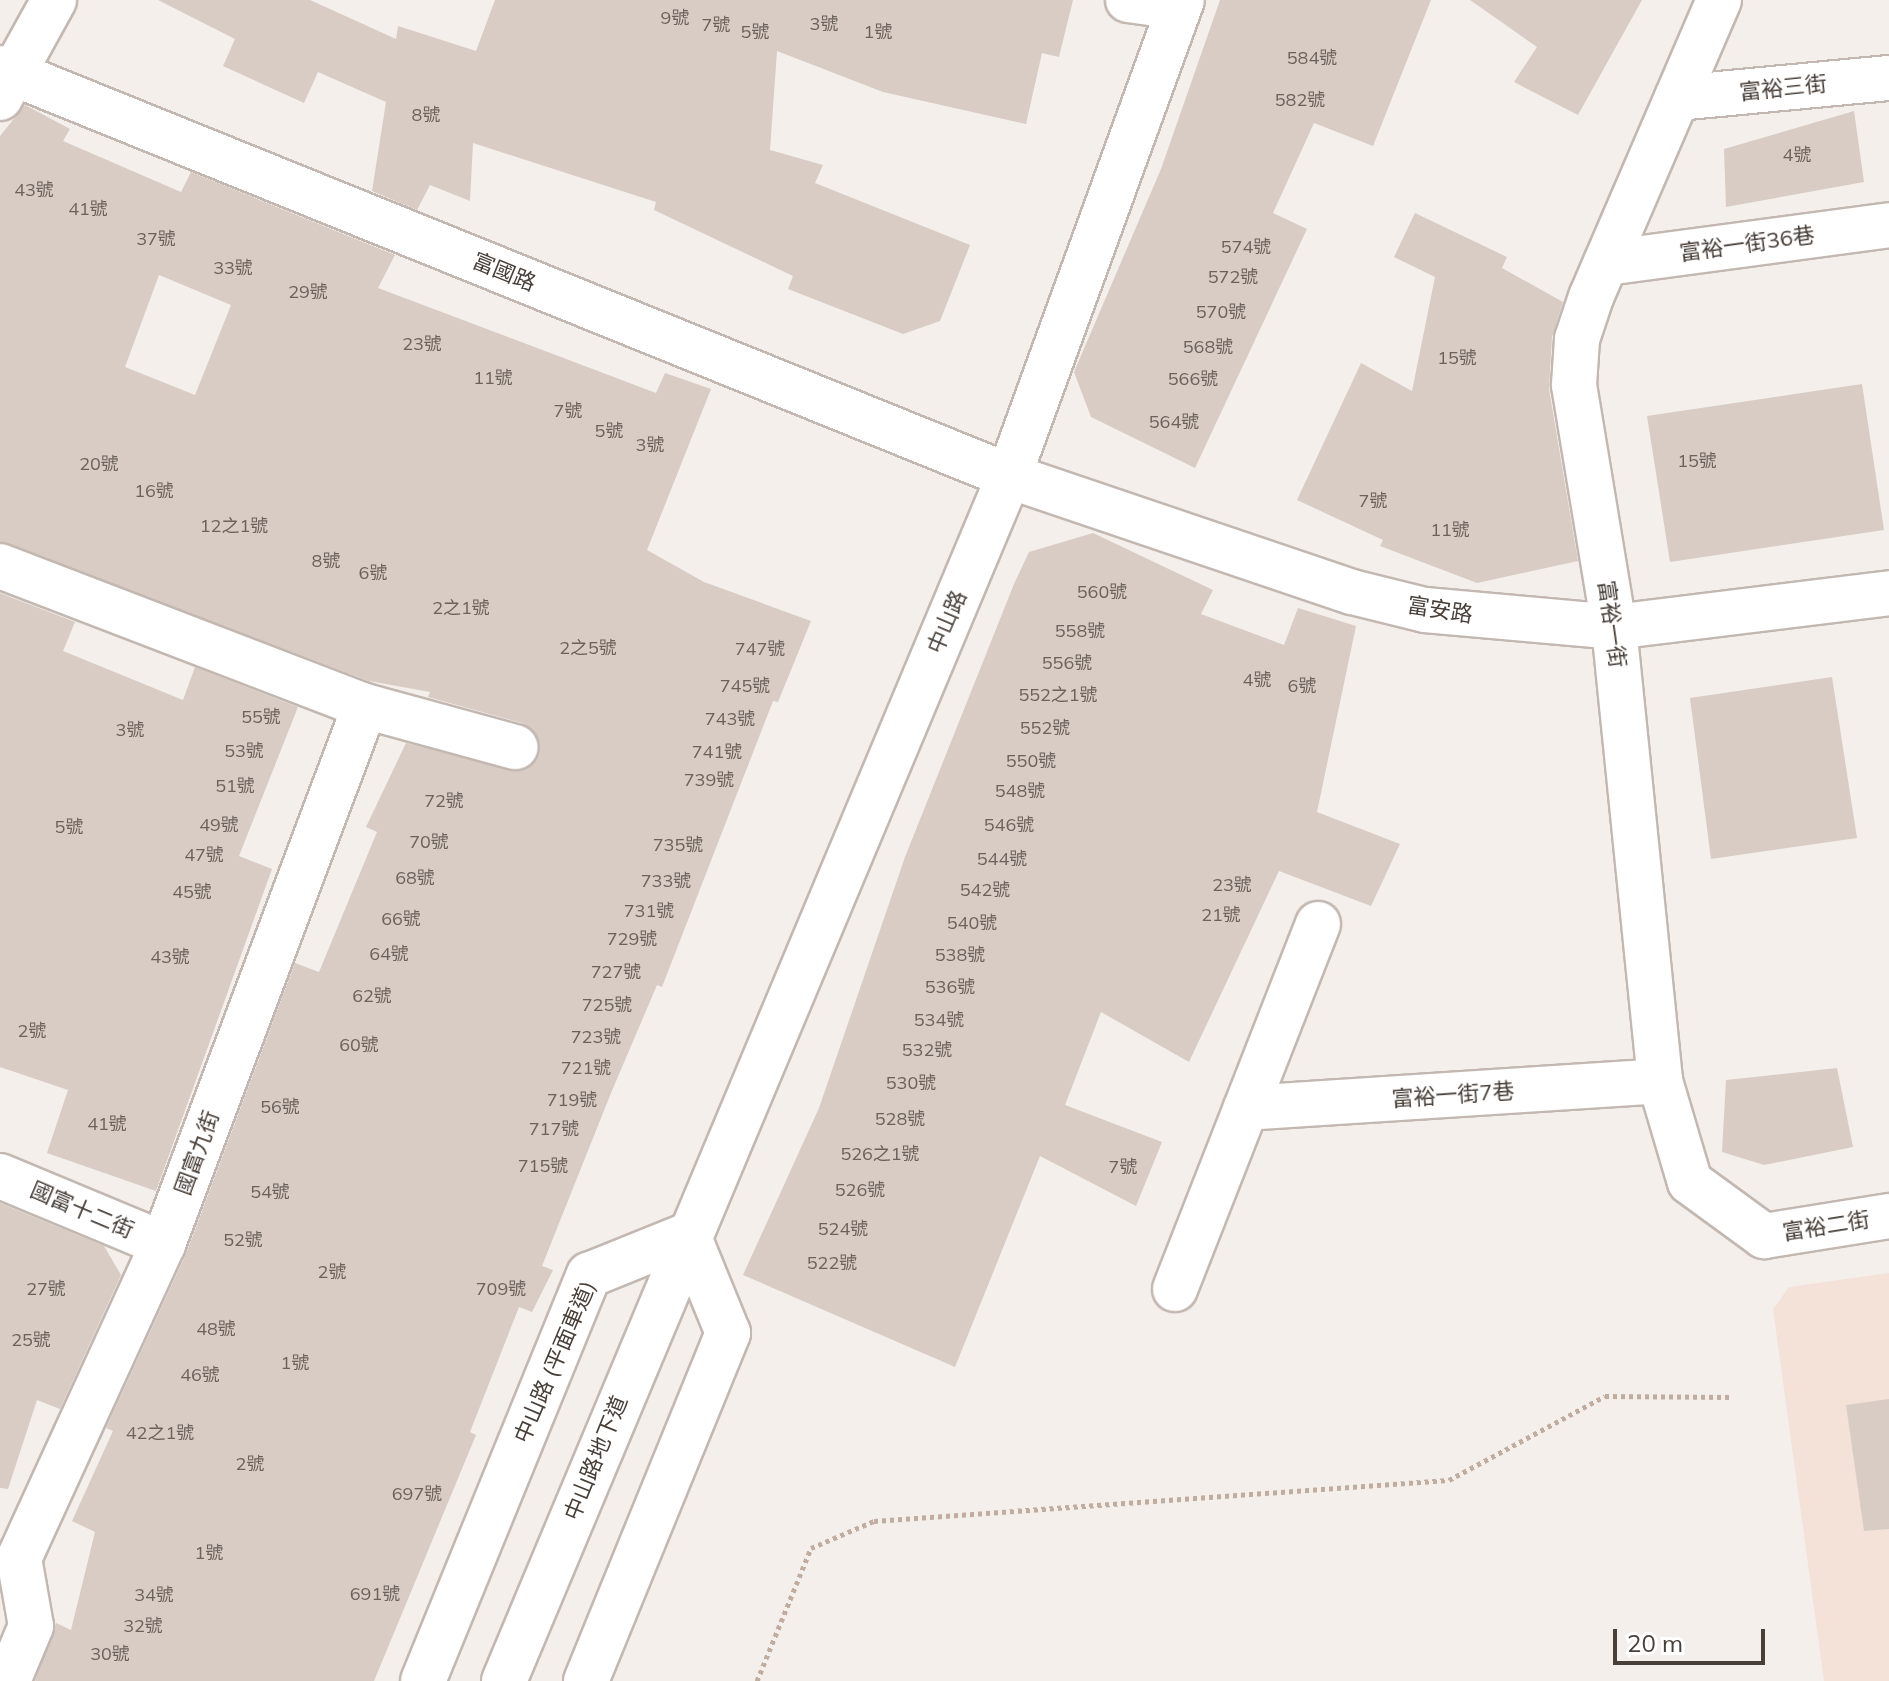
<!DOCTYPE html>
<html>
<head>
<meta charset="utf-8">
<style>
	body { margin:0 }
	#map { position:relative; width:1889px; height:1681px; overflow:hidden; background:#f4efeb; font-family:Mulish,"Noto Sans TC",sans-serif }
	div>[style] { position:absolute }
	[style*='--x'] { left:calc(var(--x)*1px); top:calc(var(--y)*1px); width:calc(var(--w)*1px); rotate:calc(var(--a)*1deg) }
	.commercial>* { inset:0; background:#f4e2d8 }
	.building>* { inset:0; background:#d8ccc4 }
	.path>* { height:5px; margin-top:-2.5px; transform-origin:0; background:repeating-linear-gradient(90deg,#c0ada0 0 4px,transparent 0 8px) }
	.roads { filter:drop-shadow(2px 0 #c3b8b1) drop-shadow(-2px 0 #c3b8b1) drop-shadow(0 2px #c3b8b1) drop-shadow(0 -2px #c3b8b1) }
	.minor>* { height:44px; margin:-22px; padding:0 22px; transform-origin:22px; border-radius:22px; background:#fff }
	span { translate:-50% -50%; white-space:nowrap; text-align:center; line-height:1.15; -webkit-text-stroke:6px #fff; paint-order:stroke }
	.number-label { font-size:18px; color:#6c625c }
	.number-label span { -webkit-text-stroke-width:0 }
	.street-label { font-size:22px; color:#483f39 }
	.scale { position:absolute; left:1613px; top:1629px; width:152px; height:36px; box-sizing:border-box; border:4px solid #483f39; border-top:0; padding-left:10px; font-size:24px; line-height:28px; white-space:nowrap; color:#483f39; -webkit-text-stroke:6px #fff; paint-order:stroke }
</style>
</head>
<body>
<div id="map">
	<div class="commercial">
		<i style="clip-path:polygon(1889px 1273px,1889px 1681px,1824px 1681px,1773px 1309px,1789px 1287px)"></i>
	</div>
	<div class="building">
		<i style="clip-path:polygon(158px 0,310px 0,396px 39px,398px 26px,476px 51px,495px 0,1073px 0,1059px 57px,1042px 53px,1026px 124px,883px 92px,777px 51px,770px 150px,823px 165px,815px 183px,970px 245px,940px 321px,903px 334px,788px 289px,793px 276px,654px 210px,656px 202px,473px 143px,470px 201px,430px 185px,417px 210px,372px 191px,386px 102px,318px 72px,304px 103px,223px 66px,235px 39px)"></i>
		<i style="clip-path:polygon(1220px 0,1431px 0,1373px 146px,1314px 123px,1273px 213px,1307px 229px,1195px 468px,1091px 417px,1074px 372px,1161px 169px)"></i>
		<i style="clip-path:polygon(1470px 0,1642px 0,1578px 115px,1514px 82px,1537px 47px)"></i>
		<i style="clip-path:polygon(evenodd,25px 105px,70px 129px,63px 141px,181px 192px,191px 172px,395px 255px,378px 288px,656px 393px,665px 373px,711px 389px,647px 550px,704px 582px,811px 621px,778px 702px,773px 701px,662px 987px,657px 985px,611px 1093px,542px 1266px,553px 1270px,532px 1312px,519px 1307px,470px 1432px,476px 1435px,374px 1681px,35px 1681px,56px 1623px,71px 1630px,95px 1532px,72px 1521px,113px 1431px,106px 1428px,186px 1254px,295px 963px,319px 972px,377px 832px,366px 827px,406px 743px,521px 771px,533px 764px,539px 741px,522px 723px,428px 697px,430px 692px,369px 681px,0 542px,0 136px,25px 105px,159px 275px,231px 305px,195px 395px,125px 367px,159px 275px)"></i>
		<i style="clip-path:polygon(1854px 111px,1864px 182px,1726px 207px,1724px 149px)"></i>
		<i style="clip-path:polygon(1415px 213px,1507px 257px,1502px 268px,1563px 302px,1552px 337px,1549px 389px,1578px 561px,1477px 583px,1380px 546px,1383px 540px,1297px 500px,1361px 363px,1412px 391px,1435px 277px,1394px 257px)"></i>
		<i style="clip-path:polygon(1862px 384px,1884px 530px,1670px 562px,1647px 416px)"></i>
		<i style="clip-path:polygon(1093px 533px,1213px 590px,1201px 614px,1284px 645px,1298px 608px,1356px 626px,1317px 812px,1400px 844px,1371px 906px,1279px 871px,1189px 1062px,1101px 1012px,1065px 1105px,1162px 1142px,1136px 1206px,1040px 1156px,955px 1367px,743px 1275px,819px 1108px,905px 857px,1014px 584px,1029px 552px)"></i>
		<i style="clip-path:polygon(0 593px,75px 622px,63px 651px,183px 700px,195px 667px,298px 707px,239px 856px,272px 869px,156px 1191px,47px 1153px,68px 1090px,0 1067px)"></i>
		<i style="clip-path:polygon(1832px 677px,1857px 838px,1711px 859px,1690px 698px)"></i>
		<i style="clip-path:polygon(1837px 1068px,1853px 1147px,1764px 1165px,1722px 1152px,1726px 1080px)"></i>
		<i style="clip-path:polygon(0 1203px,104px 1246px,121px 1275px,60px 1409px,37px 1400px,8px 1489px,0 1488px)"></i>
		<i style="clip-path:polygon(1889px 1399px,1889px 1529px,1864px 1531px,1846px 1405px)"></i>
	</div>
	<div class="path">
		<i style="--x:757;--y:1681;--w:144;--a:-67.9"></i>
		<i style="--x:811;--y:1548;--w:69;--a:-23.2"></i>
		<i style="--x:874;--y:1521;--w:576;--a:-4.08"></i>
		<i style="--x:1449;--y:1480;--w:177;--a:-28.3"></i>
		<i style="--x:1605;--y:1396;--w:126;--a:0.5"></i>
	</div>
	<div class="roads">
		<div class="minor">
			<i style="--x:1128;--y:0;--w:51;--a:7.8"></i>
			<i style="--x:1719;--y:0;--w:323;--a:113.3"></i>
			<i style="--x:1591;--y:297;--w:44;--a:108.4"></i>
			<i style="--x:1577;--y:339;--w:46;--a:93.7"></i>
			<i style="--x:1574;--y:385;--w:245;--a:80.6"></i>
			<i style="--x:1614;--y:627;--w:456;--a:84.2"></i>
			<i style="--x:1660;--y:1081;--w:105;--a:73.5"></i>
			<i style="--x:1690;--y:1182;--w:92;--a:36.1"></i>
			<i style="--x:1764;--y:1236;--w:127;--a:-9.1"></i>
			<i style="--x:0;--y:68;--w:1088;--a:22.02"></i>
			<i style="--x:1009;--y:476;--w:362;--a:18.7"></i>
			<i style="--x:1352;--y:592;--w:75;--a:13.9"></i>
			<i style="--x:1425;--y:610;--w:190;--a:5.1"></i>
			<i style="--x:1614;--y:627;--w:277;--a:-7"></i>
			<i style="--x:0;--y:98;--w:112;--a:-61.1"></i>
			<i style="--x:1677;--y:98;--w:213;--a:-5.4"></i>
			<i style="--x:1606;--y:263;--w:286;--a:-7.6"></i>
			<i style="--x:0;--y:566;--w:391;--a:21"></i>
			<i style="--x:365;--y:706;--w:575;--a:110.58"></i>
			<i style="--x:163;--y:1244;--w:345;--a:114.6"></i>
			<i style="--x:19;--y:1558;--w:69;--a:80"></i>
			<i style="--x:31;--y:1626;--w:60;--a:112.7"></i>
			<i style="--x:365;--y:706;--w:156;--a:15.3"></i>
			<i style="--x:1246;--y:1108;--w:415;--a:-3.7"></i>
			<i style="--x:0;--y:1176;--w:177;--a:22.6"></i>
			<i style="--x:1175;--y:1289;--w:392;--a:-68.6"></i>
			<i style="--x:423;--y:1681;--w:439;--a:-67.8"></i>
			<i style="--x:589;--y:1275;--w:107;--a:-22"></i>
			<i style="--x:504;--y:1681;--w:1307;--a:-67.26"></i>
			<i style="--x:1009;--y:476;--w:506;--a:-70.03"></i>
			<i style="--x:586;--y:1681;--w:376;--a:-67.8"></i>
			<i style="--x:728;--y:1333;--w:106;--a:-112.2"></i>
		</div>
	</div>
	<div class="number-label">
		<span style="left:675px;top:18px">9號</span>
		<span style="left:824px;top:24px">3號</span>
		<span style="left:716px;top:25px">7號</span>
		<span style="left:755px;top:32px">5號</span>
		<span style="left:878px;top:32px">1號</span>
		<span style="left:1312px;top:58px">584號</span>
		<span style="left:1300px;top:100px">582號</span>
		<span style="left:426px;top:115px">8號</span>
		<span style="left:1797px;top:155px">4號</span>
		<span style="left:34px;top:190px">43號</span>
		<span style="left:88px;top:209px">41號</span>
		<span style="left:156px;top:239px">37號</span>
		<span style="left:1246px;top:247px">574號</span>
		<span style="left:233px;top:268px">33號</span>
		<span style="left:1233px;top:277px">572號</span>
		<span style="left:308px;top:292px">29號</span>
		<span style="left:1221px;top:312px">570號</span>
		<span style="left:422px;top:344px">23號</span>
		<span style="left:1208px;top:347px">568號</span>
		<span style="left:1457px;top:358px">15號</span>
		<span style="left:493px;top:378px">11號</span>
		<span style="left:1193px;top:379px">566號</span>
		<span style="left:568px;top:411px">7號</span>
		<span style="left:1174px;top:422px">564號</span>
		<span style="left:609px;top:431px">5號</span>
		<span style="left:650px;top:445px">3號</span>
		<span style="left:1697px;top:461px">15號</span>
		<span style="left:99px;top:464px">20號</span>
		<span style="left:154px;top:491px">16號</span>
		<span style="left:1373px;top:501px">7號</span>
		<span style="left:234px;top:526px">12之1號</span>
		<span style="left:1450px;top:530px">11號</span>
		<span style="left:326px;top:561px">8號</span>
		<span style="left:373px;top:573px">6號</span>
		<span style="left:1102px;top:592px">560號</span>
		<span style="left:461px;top:608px">2之1號</span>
		<span style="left:1080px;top:631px">558號</span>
		<span style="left:588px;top:648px">2之5號</span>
		<span style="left:760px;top:649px">747號</span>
		<span style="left:1067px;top:663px">556號</span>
		<span style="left:1257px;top:680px">4號</span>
		<span style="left:745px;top:686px">745號</span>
		<span style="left:1302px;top:686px">6號</span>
		<span style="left:1058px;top:695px">552之1號</span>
		<span style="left:261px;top:717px">55號</span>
		<span style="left:730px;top:719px">743號</span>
		<span style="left:1045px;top:728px">552號</span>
		<span style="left:130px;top:730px">3號</span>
		<span style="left:244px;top:751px">53號</span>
		<span style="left:717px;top:752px">741號</span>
		<span style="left:1031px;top:761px">550號</span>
		<span style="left:709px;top:780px">739號</span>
		<span style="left:235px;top:786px">51號</span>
		<span style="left:1020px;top:791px">548號</span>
		<span style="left:444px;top:801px">72號</span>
		<span style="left:219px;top:825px">49號</span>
		<span style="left:1009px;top:825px">546號</span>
		<span style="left:69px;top:827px">5號</span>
		<span style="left:429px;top:842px">70號</span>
		<span style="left:678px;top:845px">735號</span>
		<span style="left:204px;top:855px">47號</span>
		<span style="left:1002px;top:859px">544號</span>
		<span style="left:415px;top:878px">68號</span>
		<span style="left:666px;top:881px">733號</span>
		<span style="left:1232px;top:885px">23號</span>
		<span style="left:985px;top:890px">542號</span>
		<span style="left:192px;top:892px">45號</span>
		<span style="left:649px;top:911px">731號</span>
		<span style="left:1221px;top:915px">21號</span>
		<span style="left:401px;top:919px">66號</span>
		<span style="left:972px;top:923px">540號</span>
		<span style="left:632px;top:939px">729號</span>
		<span style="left:389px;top:954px">64號</span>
		<span style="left:960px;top:955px">538號</span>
		<span style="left:170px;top:957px">43號</span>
		<span style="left:616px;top:972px">727號</span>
		<span style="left:950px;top:987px">536號</span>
		<span style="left:372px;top:996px">62號</span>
		<span style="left:607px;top:1005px">725號</span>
		<span style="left:939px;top:1020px">534號</span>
		<span style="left:32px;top:1031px">2號</span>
		<span style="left:596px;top:1037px">723號</span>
		<span style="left:359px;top:1045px">60號</span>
		<span style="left:927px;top:1050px">532號</span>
		<span style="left:586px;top:1068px">721號</span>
		<span style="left:911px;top:1083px">530號</span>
		<span style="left:572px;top:1100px">719號</span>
		<span style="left:280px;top:1107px">56號</span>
		<span style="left:900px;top:1119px">528號</span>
		<span style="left:107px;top:1124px">41號</span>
		<span style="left:554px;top:1129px">717號</span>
		<span style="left:880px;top:1154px">526之1號</span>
		<span style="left:543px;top:1166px">715號</span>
		<span style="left:1123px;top:1167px">7號</span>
		<span style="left:860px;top:1190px">526號</span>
		<span style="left:270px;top:1192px">54號</span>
		<span style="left:843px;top:1229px">524號</span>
		<span style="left:243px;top:1240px">52號</span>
		<span style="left:832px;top:1263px">522號</span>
		<span style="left:332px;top:1272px">2號</span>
		<span style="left:46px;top:1289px">27號</span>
		<span style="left:501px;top:1289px">709號</span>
		<span style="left:216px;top:1329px">48號</span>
		<span style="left:31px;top:1340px">25號</span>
		<span style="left:295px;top:1363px">1號</span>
		<span style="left:200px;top:1375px">46號</span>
		<span style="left:160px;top:1433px">42之1號</span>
		<span style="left:250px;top:1464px">2號</span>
		<span style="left:417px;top:1494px">697號</span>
		<span style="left:209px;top:1553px">1號</span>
		<span style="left:375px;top:1594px">691號</span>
		<span style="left:154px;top:1595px">34號</span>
		<span style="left:143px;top:1626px">32號</span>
		<span style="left:110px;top:1654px">30號</span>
	</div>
	<div class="street-label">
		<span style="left:1783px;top:88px;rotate:-6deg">富裕三街</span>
		<span style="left:1747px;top:244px;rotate:-8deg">富裕一街36巷</span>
		<span style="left:504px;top:272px;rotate:22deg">富國路</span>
		<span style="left:1440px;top:610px;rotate:9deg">富安路</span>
		<span style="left:947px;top:622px;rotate:-67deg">中山路</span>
		<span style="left:1612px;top:624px;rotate:82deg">富裕一街</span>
		<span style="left:1453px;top:1095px;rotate:-4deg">富裕一街7巷</span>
		<span style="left:197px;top:1153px;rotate:-70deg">國富九街</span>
		<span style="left:82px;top:1210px;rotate:23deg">國富十二街</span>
		<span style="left:1826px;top:1226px;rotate:-9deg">富裕二街</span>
		<span style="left:555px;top:1362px;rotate:-67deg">中山路 (平面車道)</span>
		<span style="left:596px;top:1458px;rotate:-68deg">中山路地下道</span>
	</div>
	<div class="scale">20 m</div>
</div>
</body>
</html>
